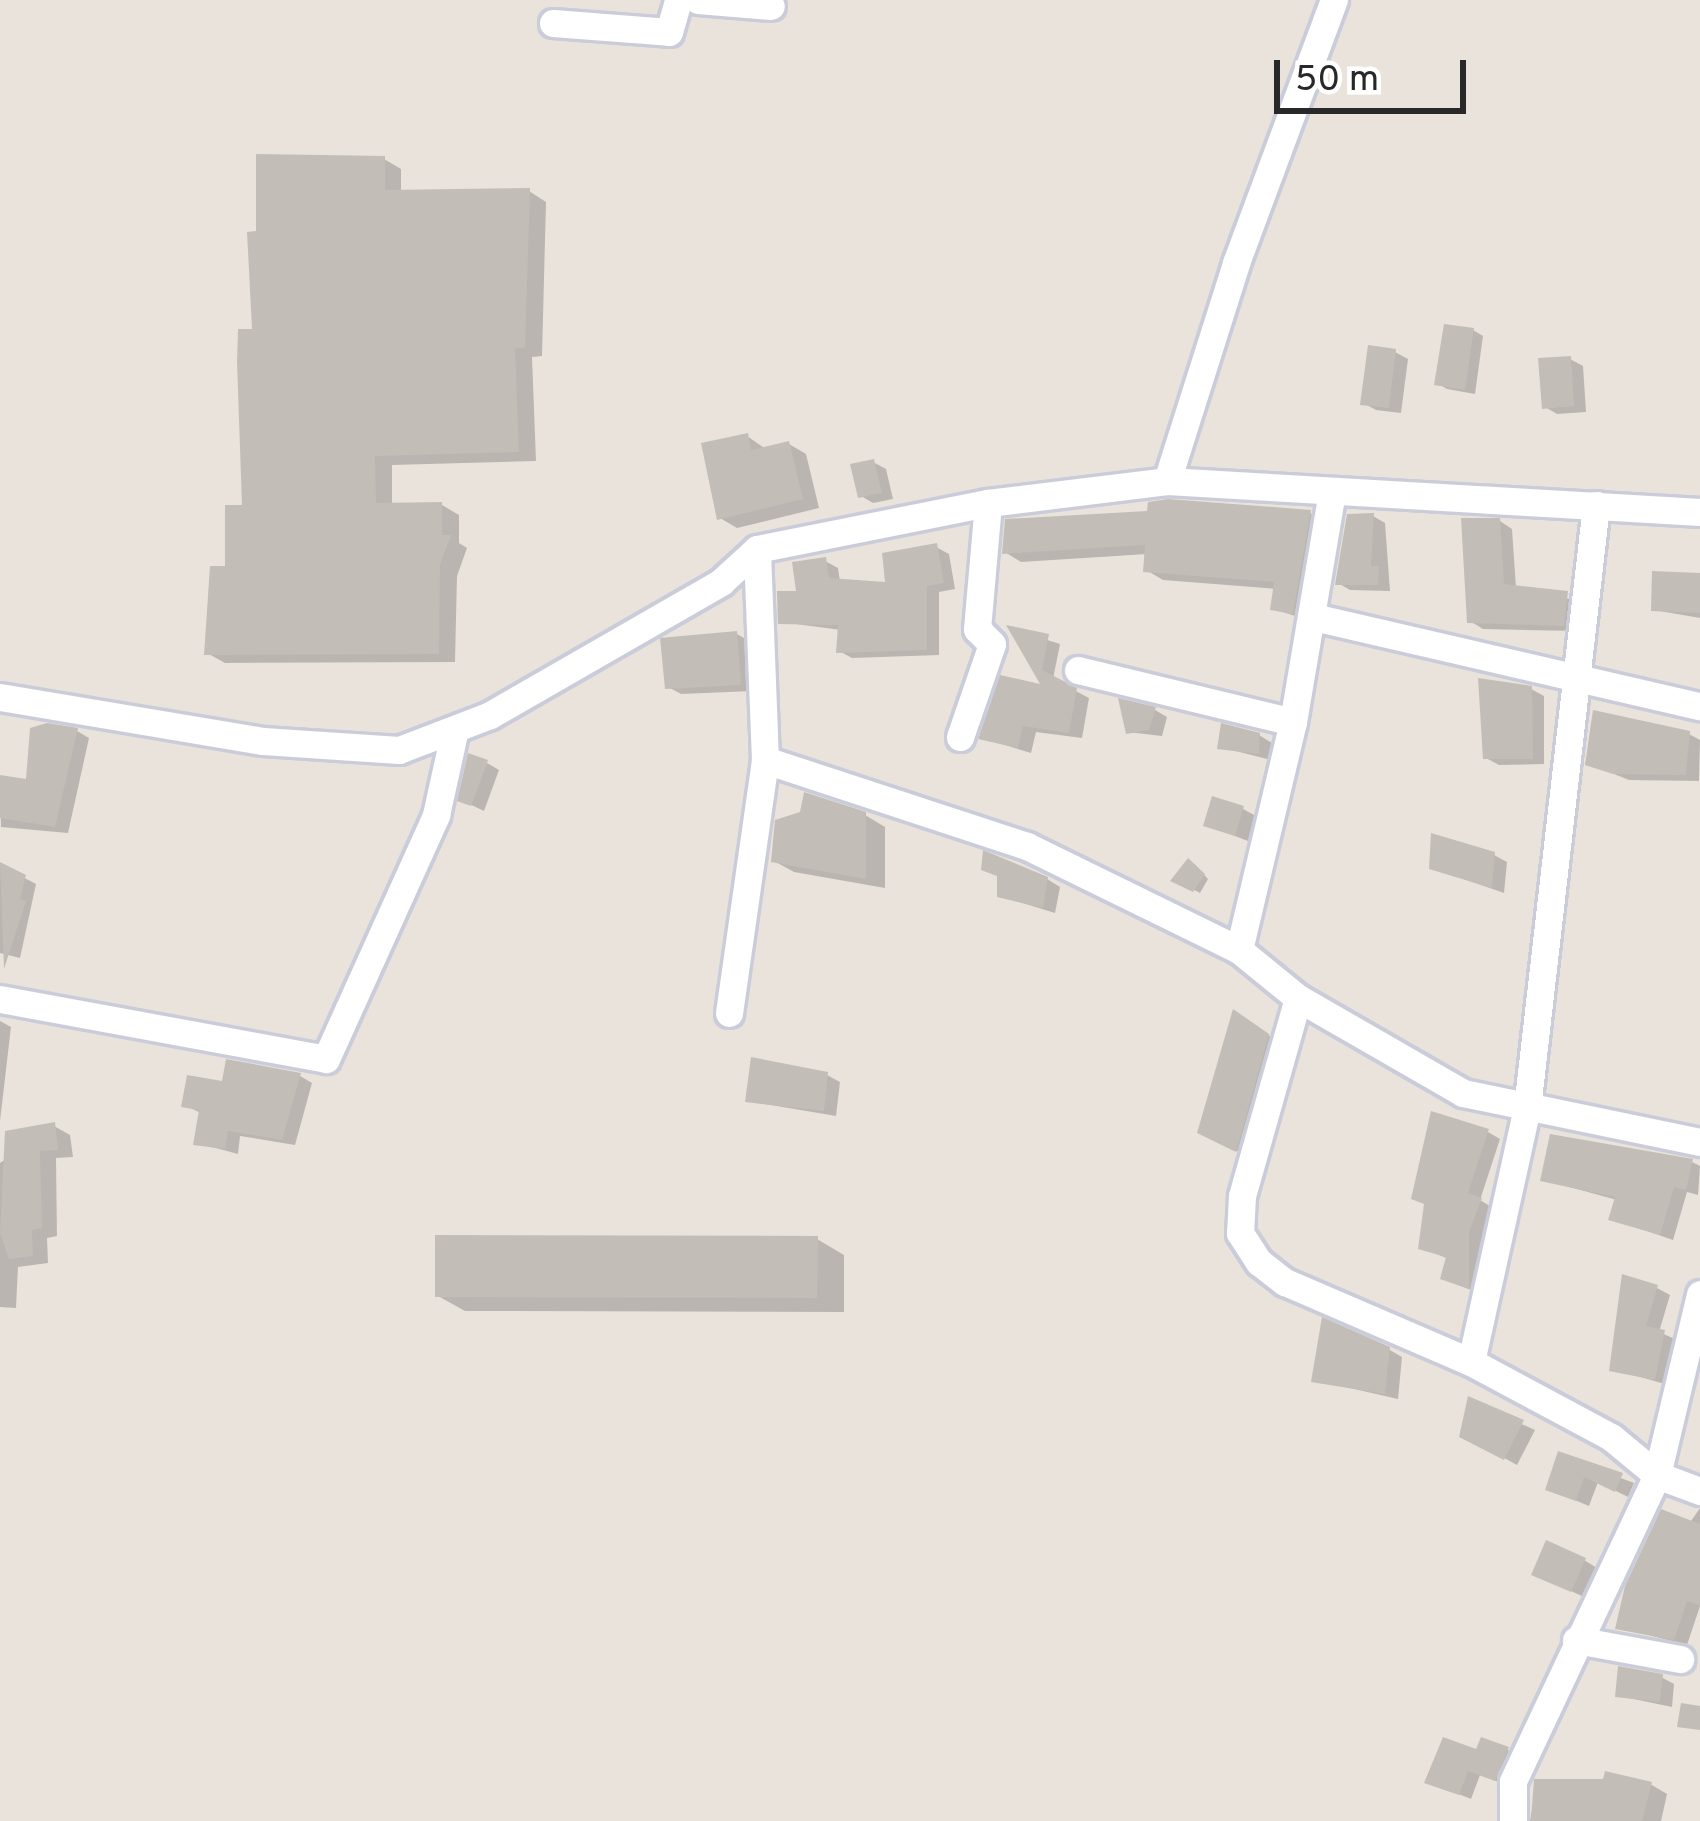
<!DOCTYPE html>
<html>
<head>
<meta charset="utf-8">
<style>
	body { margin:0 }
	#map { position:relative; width:1700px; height:1821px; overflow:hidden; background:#e9e3dc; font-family:Overpass,sans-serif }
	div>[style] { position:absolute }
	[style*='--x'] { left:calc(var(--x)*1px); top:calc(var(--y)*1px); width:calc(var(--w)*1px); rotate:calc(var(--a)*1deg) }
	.shadow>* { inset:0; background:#0003 }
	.building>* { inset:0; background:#c2bdb7 }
	.roads { filter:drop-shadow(3px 0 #cacdd9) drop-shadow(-3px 0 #cacdd9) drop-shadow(0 3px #cacdd9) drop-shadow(0 -3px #cacdd9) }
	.minor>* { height:27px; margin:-13.5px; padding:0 13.5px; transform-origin:13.5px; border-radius:13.5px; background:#fff }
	span { translate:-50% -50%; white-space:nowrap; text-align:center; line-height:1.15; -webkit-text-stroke:10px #fff; paint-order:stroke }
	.scale { position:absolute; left:1274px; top:60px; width:192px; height:54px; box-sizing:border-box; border:6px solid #282828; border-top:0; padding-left:15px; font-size:36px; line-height:42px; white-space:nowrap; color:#282828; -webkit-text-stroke:9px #fff; paint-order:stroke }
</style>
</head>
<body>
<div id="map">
	<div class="shadow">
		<i style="clip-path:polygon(384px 159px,401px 169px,401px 193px,529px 191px,546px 202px,542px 356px,532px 357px,536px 461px,392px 465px,392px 506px,442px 505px,459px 515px,459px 543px,467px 548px,457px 576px,455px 662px,225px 663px,207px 653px,245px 508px,255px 332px)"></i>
		<i style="clip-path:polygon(1473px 330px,1483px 336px,1475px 394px,1447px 389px,1437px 383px)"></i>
		<i style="clip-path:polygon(1395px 352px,1408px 359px,1401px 413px,1376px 410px,1363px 403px)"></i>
		<i style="clip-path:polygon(1570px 359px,1583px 366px,1586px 412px,1557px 414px,1545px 407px)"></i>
		<i style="clip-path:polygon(747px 436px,766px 449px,789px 444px,806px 454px,819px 508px,737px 528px,720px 518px)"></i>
		<i style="clip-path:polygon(873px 462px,886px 469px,893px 499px,873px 503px,861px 496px)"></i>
		<i style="clip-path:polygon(1310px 513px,1326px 523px,1310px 621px,1274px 609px,1277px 589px,1163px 580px,1146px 570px,1147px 554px,1021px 562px,1005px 552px)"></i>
		<i style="clip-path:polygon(1373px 516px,1385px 523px,1390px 591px,1350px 590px,1338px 583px)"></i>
		<i style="clip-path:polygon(1500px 521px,1512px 529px,1516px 588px,1580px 601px,1576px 631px,1483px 629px,1470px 621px)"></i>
		<i style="clip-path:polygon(936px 547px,949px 554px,955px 589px,939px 592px,939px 655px,852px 658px,839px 651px,841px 630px,781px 622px,825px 561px,838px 568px,840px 582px,889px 585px)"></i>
		<i style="clip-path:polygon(1700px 576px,1700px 618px,1654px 610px)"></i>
		<i style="clip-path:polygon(1012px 629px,1060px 644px,1053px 679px,1089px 698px,1082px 738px,1036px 732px,1031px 753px,982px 738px,1046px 688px)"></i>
		<i style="clip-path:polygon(737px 634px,749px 641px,753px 691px,681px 694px,668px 687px)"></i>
		<i style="clip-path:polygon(1531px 689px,1544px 696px,1544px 764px,1499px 765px,1486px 758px)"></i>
		<i style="clip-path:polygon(1155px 710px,1167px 717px,1162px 736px,1128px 732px)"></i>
		<i style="clip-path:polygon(77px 731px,89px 738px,68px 833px,1px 827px,0 778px,29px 782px)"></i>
		<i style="clip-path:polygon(1689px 734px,1700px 740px,1699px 781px,1629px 780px,1589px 764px)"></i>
		<i style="clip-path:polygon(1259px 735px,1272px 743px,1271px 760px,1220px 747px)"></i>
		<i style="clip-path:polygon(487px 763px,499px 770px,484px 811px,461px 800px)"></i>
		<i style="clip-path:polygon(1243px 809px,1256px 816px,1248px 841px,1206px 825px)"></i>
		<i style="clip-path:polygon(865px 815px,885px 827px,885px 888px,794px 872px,774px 861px)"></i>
		<i style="clip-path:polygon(1494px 855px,1507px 862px,1504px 893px,1432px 868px)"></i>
		<i style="clip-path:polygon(1194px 864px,1208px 879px,1200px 893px,1175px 880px)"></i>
		<i style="clip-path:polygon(0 865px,36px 884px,20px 958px,0 953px)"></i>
		<i style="clip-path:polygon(1047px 879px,1060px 887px,1055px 913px,1000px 896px)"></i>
		<i style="clip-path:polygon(0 1021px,11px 1027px,0 1121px)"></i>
		<i style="clip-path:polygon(1253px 1025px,1288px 1048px,1256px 1161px,1221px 1143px)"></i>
		<i style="clip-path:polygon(827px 1075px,840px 1082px,836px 1116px,748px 1101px)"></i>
		<i style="clip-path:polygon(300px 1076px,312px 1083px,295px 1145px,240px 1136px,238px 1154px,197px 1143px,201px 1113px,184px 1105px,224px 1084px)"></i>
		<i style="clip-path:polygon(54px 1126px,70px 1135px,73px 1157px,56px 1158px,57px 1236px,47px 1238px,48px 1263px,18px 1267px,16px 1308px,0 1307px,0 1163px)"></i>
		<i style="clip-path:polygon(1488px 1132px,1500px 1139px,1480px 1200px,1493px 1208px,1481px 1294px,1456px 1284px,1449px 1259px,1421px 1248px,1426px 1205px)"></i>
		<i style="clip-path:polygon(1692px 1162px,1700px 1166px,1698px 1195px,1687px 1192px,1673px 1240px,1612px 1219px,1617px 1200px,1544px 1180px)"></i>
		<i style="clip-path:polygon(817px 1239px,844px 1255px,844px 1312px,465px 1311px,438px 1296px)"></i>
		<i style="clip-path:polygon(1657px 1288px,1670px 1295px,1659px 1332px,1677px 1340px,1668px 1385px,1613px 1369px)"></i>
		<i style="clip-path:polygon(1388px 1349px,1402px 1357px,1398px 1399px,1315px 1380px)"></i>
		<i style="clip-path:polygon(1470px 1401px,1535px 1430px,1517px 1465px,1463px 1435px)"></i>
		<i style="clip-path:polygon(1560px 1455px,1634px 1483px,1628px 1497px,1598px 1482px,1589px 1506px,1548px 1489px)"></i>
		<i style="clip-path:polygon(1700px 1508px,1700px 1606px,1687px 1645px,1618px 1627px)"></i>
		<i style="clip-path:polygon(1584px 1560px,1597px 1568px,1584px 1597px,1547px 1580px)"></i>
		<i style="clip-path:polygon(1661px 1677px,1674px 1684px,1672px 1707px,1619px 1696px)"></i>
		<i style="clip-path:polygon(1508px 1750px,1519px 1756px,1507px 1785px,1480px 1775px,1471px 1799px,1428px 1782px,1478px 1753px)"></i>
		<i style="clip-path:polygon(1537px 1782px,1650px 1784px,1667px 1794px,1661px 1821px,1530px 1821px)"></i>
	</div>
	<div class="building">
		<i style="clip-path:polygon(256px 154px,385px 156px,385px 190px,530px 188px,525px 348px,515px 348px,519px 452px,375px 456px,376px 503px,442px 502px,442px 535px,451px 535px,440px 565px,439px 654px,204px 655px,210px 566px,225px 566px,225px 505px,242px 505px,237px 362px,238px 329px,252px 329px,247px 232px,256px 231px)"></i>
		<i style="clip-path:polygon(1444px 324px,1474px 328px,1465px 390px,1434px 385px)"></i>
		<i style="clip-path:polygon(1368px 345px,1396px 349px,1389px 408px,1360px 405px)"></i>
		<i style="clip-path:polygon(1571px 356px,1574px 406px,1542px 409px,1538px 358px)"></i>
		<i style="clip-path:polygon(748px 433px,751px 450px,789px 441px,803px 499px,717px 520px,701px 443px)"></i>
		<i style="clip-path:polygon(874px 459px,882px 493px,858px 498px,850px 464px)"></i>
		<i style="clip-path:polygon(1168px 499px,1311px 510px,1293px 614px,1270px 610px,1274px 582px,1143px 572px,1145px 545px,1002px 554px,1005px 519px,1147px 511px,1148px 502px)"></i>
		<i style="clip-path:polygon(1374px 513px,1371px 566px,1379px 566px,1378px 585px,1335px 585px,1347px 514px)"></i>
		<i style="clip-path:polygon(1461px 518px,1500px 518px,1504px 584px,1568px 591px,1564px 626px,1467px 623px)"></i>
		<i style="clip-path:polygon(937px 543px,944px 583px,927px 586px,927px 650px,836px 653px,838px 625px,778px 624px,777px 591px,796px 591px,792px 562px,826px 557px,829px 578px,885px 582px,882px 553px)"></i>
		<i style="clip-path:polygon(1652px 571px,1700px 573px,1700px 613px,1651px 611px)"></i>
		<i style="clip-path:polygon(1006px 625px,1049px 634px,1042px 670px,1077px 688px,1069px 733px,1023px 726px,1018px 748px,978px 739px,1000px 675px,1040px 684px)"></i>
		<i style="clip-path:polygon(737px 631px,741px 685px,665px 689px,660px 638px)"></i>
		<i style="clip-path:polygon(1478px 678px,1532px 686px,1533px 759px,1483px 759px)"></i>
		<i style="clip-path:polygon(1118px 698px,1156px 707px,1149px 730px,1126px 734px)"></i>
		<i style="clip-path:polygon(1593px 710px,1690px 731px,1686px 775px,1613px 774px,1585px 765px)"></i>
		<i style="clip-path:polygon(47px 723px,78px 728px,55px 827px,0 818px,0 775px,26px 779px,30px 728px)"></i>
		<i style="clip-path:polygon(1221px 723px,1260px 733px,1259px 754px,1217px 749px)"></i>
		<i style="clip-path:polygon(468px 753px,488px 760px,471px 806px,457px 801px)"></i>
		<i style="clip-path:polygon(804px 792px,866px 812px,866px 879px,771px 862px,775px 820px,800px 812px)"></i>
		<i style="clip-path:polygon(1212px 796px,1244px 806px,1235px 836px,1203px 826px)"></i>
		<i style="clip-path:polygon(1431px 833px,1495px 852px,1492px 888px,1429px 869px)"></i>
		<i style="clip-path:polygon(983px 850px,1048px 877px,1043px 908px,997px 897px,997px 876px,981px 870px)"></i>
		<i style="clip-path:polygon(1188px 858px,1205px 874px,1193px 892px,1170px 881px)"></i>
		<i style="clip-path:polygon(0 862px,26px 875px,20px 899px,26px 901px,4px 969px)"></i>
		<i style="clip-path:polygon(1233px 1009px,1269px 1034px,1236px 1152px,1197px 1133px)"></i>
		<i style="clip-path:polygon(751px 1057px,828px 1072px,824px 1111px,745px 1102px)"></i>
		<i style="clip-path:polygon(226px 1059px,301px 1073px,282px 1140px,228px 1131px,225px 1149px,193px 1145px,199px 1110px,181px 1107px,187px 1075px,222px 1081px)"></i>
		<i style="clip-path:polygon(1431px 1111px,1489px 1129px,1468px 1193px,1482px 1198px,1469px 1232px,1469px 1289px,1440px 1279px,1446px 1257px,1418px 1249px,1424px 1204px,1411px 1199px)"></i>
		<i style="clip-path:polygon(55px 1122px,58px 1150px,40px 1151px,42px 1228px,32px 1230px,33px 1256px,9px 1259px,0 1233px,5px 1131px)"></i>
		<i style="clip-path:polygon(1550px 1134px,1693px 1159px,1686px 1190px,1674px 1187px,1660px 1235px,1608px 1220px,1615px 1197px,1540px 1181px)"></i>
		<i style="clip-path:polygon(435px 1235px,818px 1236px,817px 1298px,435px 1297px)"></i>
		<i style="clip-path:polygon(1622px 1274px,1658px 1285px,1646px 1326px,1665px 1330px,1655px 1380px,1609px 1371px)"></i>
		<i style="clip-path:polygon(1322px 1317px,1390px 1347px,1385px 1394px,1311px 1382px)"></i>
		<i style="clip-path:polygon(1468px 1396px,1524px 1420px,1504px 1460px,1459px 1437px)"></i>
		<i style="clip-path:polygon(1558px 1451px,1623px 1473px,1615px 1492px,1584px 1477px,1576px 1501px,1545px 1490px)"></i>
		<i style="clip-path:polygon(1661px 1509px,1700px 1524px,1700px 1606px,1687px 1601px,1674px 1640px,1615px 1629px,1625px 1586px)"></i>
		<i style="clip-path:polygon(1546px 1540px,1586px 1558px,1571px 1592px,1531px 1575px)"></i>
		<i style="clip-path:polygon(1618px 1666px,1663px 1674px,1660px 1702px,1615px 1697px)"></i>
		<i style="clip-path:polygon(1681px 1703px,1700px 1706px,1700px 1730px,1677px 1727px)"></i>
		<i style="clip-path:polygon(1443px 1737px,1476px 1749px,1481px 1737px,1509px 1747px,1495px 1781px,1468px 1771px,1459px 1795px,1424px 1783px)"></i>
		<i style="clip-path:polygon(1605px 1771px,1652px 1782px,1642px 1821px,1531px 1821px,1534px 1779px,1603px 1779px)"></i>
	</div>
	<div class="roads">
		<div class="minor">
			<i style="--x:698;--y:0;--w:73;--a:4.7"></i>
			<i style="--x:553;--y:23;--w:116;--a:4.4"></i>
			<i style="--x:669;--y:32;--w:33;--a:-74"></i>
			<i style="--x:1167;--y:481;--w:229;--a:-72.4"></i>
			<i style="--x:1236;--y:263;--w:281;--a:-69.6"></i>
			<i style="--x:1313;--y:617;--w:397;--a:13"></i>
			<i style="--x:1078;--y:670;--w:221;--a:13.6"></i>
			<i style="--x:0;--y:697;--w:267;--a:9.5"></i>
			<i style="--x:263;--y:741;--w:136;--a:3.8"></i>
			<i style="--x:399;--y:750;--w:97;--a:-21"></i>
			<i style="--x:490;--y:715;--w:267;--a:-29.9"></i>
			<i style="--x:721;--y:582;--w:49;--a:-42.5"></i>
			<i style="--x:757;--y:549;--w:236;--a:-11.3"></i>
			<i style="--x:988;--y:503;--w:180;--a:-7"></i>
			<i style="--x:1167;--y:481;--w:534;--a:3.33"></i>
			<i style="--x:960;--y:737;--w:98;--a:-71"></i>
			<i style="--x:992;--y:644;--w:21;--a:-135"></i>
			<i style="--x:977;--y:629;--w:126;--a:-85"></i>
			<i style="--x:765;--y:760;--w:276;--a:18.2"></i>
			<i style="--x:1027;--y:846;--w:236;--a:26.1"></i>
			<i style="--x:1239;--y:950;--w:76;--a:39.1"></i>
			<i style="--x:1298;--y:998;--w:190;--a:29.9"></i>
			<i style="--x:1463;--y:1093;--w:242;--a:11.7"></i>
			<i style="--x:1239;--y:950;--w:234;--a:-76.7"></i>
			<i style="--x:1293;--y:722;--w:233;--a:-80.4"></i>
			<i style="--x:1298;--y:998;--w:206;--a:105.8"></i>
			<i style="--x:1242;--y:1196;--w:37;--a:93"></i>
			<i style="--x:1240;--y:1233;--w:35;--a:57"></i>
			<i style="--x:1259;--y:1262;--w:33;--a:38"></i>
			<i style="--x:1285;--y:1282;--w:202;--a:23.3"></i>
			<i style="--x:1471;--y:1362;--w:159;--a:28.2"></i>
			<i style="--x:1611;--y:1437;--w:60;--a:39.6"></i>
			<i style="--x:1657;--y:1475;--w:46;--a:20.4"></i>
			<i style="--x:0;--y:999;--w:331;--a:10.4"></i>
			<i style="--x:326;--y:1059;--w:268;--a:-65.7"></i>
			<i style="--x:436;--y:815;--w:84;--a:-77.6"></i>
			<i style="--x:729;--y:1013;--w:256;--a:-81.9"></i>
			<i style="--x:765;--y:760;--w:211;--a:-92.2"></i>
			<i style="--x:1471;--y:1362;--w:260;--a:-77.6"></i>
			<i style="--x:1527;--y:1108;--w:607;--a:-83.47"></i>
			<i style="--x:1576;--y:1640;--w:106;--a:10.4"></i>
			<i style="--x:1513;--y:1821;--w:40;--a:-90"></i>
			<i style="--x:1513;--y:1781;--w:338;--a:-64.8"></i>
			<i style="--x:1657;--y:1475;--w:186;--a:-76.6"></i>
		</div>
	</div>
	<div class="scale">50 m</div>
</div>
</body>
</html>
